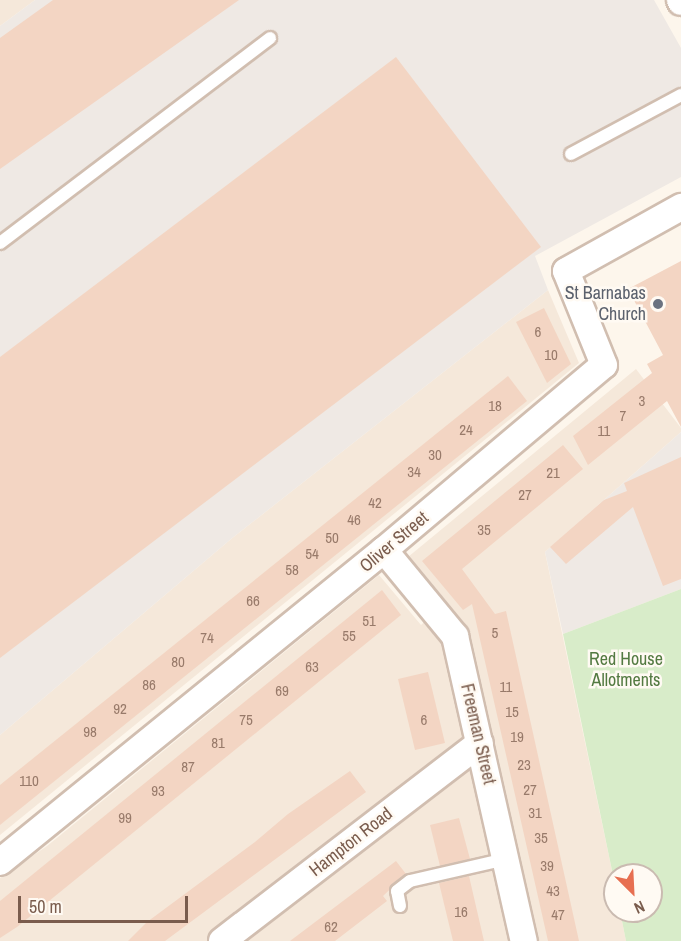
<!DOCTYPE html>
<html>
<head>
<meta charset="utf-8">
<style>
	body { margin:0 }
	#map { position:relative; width:681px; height:941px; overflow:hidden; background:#fdf6ec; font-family:"Archivo Narrow",sans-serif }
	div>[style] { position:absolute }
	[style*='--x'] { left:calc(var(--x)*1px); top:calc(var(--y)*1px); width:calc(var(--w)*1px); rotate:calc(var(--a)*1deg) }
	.residential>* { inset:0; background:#f5e8da }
	.industrial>* { inset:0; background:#efe9e4 }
	.green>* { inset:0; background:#d8ecc9 }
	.building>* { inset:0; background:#f3d5c3 }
	.roads { filter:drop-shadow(2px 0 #d1beb0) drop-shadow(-2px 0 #d1beb0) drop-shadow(0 2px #d1beb0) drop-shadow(0 -2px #d1beb0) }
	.service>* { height:12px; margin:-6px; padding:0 6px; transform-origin:6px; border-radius:6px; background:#fff }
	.minor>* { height:26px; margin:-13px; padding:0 13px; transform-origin:13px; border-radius:13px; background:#fff }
	.dots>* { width:16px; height:16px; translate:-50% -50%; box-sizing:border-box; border:3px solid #fffaf3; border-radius:50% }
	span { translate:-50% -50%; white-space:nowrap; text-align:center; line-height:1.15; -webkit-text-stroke:5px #fffaf3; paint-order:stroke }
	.number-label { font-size:15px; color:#987a6a }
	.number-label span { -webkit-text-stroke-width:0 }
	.worship-label { font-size:18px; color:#5b616d }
	.right { translate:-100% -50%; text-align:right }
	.street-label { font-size:18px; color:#7a5c4d }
	.park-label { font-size:18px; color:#537a41 }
	.north { position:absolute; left:603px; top:863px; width:60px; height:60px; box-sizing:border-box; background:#fffaf3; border:2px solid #cabbb1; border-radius:50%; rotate:156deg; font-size:16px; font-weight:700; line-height:24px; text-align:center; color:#7a5c4d }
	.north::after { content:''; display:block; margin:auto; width:21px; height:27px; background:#e76f51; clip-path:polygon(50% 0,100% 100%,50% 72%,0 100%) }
	.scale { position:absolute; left:18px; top:896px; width:170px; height:27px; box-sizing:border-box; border:3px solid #7a5c4d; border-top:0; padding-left:8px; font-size:18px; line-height:21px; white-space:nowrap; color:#7a5c4d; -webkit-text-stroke:4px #fffaf3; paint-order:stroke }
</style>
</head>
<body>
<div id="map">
	<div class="residential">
		<i style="clip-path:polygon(0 0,35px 0,0 26px)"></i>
		<i style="clip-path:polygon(548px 290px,579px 363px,0 835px,0 735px,231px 539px)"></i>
		<i style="clip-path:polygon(636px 369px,681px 428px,681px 432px,545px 552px,615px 885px,615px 911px,620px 911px,626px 941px,0 941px,0 878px,47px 846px,379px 575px,421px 625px,446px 601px,408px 557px)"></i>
	</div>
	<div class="industrial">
		<i style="clip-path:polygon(35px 0,654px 0,681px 48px,681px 177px,535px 256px,548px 290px,231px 539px,0 735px,0 26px)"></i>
		<i style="clip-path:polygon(681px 432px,681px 589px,563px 634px,545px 552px)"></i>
	</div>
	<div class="green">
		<i style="clip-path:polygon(681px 589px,681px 941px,626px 941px,620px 911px,651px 911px,651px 875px,615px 875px,615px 885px,563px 634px)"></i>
	</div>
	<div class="building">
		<i style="clip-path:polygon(53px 0,239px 0,0 169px,0 38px)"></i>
		<i style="clip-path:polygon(396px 57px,541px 247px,0 658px,0 357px)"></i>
		<i style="clip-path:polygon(681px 261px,681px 427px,667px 401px,588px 465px,573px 436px,652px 373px,647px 364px,663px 355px,628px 289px)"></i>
		<i style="clip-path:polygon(544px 308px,571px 364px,547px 383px,516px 322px)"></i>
		<i style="clip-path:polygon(508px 376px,527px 401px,0 825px,0 785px)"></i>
		<i style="clip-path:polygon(563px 445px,583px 469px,462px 569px,495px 614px,506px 611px,579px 941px,548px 941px,472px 604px,463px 610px,422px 561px)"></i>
		<i style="clip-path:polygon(681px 457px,681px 579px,663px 586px,633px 507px,566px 564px,550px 547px,604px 500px,627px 491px,624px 483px)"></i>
		<i style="clip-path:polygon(382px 590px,401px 615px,17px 927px,0 938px,0 901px)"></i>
		<i style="clip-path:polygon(428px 672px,445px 743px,415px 750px,398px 679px)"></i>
		<i style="clip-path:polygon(350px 771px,366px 792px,165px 941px,128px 941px,147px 922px,255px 842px,288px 814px)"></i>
		<i style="clip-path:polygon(459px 818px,470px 859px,440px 866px,430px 825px)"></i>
		<i style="clip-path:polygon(396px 861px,406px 874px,383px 896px,387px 901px,335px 941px,290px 941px)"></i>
		<i style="clip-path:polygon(469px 876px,484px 941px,453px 941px,439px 883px)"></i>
	</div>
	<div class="roads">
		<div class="service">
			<i style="--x:571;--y:154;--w:125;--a:-28.2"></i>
			<i style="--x:0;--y:243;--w:339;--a:-37.2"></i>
			<i style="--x:400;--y:906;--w:15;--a:-101"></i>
			<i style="--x:397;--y:891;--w:16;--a:-38"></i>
			<i style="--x:410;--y:881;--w:98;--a:-12.9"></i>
		</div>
		<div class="minor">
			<i style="--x:680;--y:0;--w:2;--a:63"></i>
			<i style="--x:384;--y:550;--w:112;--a:50.5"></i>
			<i style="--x:455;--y:636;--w:313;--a:77.3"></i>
			<i style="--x:0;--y:862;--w:495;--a:-39.1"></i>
			<i style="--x:384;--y:550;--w:287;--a:-40.1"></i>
			<i style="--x:604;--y:365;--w:101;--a:-112"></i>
			<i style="--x:566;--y:271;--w:132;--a:-29.1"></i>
			<i style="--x:222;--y:941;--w:325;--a:-37.5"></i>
		</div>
	</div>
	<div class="dots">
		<i style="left:658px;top:304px;background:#6b7280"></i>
	</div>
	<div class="number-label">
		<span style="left:538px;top:332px">6</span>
		<span style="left:551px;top:355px">10</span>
		<span style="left:642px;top:401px">3</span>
		<span style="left:495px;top:406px">18</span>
		<span style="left:623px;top:416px">7</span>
		<span style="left:466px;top:430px">24</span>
		<span style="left:604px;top:431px">11</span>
		<span style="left:435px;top:455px">30</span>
		<span style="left:414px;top:472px">34</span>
		<span style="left:553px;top:473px">21</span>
		<span style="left:525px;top:495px">27</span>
		<span style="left:375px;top:503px">42</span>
		<span style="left:354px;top:520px">46</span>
		<span style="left:484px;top:530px">35</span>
		<span style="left:332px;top:538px">50</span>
		<span style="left:312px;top:554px">54</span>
		<span style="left:292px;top:570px">58</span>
		<span style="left:253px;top:601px">66</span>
		<span style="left:369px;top:621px">51</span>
		<span style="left:495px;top:633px">5</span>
		<span style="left:349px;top:636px">55</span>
		<span style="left:207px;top:638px">74</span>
		<span style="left:178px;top:662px">80</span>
		<span style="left:312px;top:667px">63</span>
		<span style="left:149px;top:685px">86</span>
		<span style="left:506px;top:687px">11</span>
		<span style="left:282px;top:691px">69</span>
		<span style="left:120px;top:709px">92</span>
		<span style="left:512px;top:712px">15</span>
		<span style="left:246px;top:720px">75</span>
		<span style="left:424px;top:720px">6</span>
		<span style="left:90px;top:732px">98</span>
		<span style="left:517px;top:737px">19</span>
		<span style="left:218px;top:743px">81</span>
		<span style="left:524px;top:765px">23</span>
		<span style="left:188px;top:767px">87</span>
		<span style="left:29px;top:781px">110</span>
		<span style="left:530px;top:790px">27</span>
		<span style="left:158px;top:791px">93</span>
		<span style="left:535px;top:813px">31</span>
		<span style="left:125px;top:818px">99</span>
		<span style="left:541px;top:838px">35</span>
		<span style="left:547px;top:866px">39</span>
		<span style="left:553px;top:891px">43</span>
		<span style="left:461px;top:912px">16</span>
		<span style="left:558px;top:915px">47</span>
		<span style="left:331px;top:927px">62</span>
	</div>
	<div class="worship-label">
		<span class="right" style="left:646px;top:304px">St Barnabas<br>Church</span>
	</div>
	<div class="street-label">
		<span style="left:394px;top:542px;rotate:-40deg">Oliver Street</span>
		<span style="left:478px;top:734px;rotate:77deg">Freeman Street</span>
		<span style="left:351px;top:842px;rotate:-38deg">Hampton Road</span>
	</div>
	<div class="park-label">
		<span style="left:626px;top:670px">Red House<br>Allotments</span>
	</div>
	<div class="north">N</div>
	<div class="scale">50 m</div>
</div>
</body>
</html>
